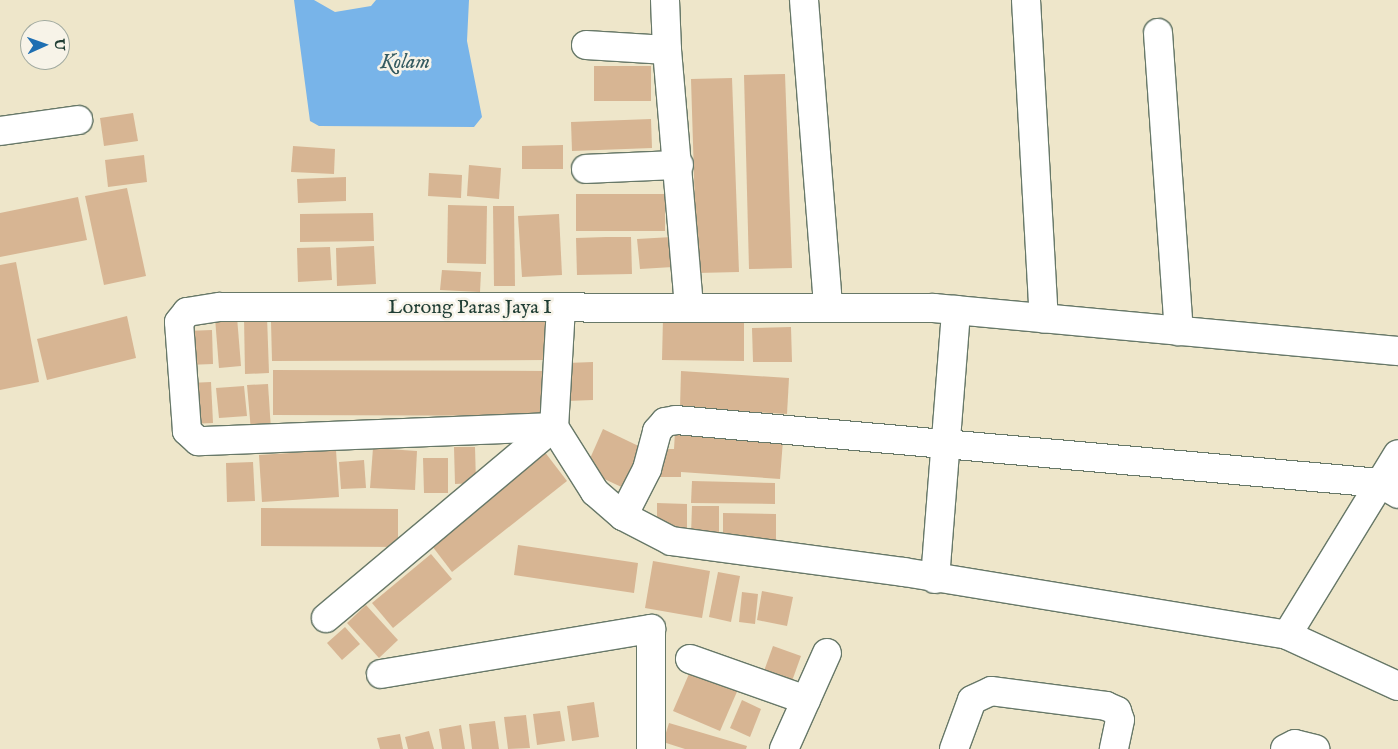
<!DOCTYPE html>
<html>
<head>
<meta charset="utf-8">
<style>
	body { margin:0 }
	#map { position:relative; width:1398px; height:749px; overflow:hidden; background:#eee6ca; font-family:"IM FELL English",serif }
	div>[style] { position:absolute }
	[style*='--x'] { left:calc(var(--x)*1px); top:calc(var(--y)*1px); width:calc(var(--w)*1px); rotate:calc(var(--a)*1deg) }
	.water>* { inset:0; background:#78b4e9 }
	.building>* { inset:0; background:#d7b593 }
	.roads { filter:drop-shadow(1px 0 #677868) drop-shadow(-1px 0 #677868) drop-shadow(0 1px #677868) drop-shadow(0 -1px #677868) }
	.minor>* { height:28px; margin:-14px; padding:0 14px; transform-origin:14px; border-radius:14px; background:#fff }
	span { translate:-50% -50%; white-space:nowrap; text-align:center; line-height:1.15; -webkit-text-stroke:5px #f7f3e8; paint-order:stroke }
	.street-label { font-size:20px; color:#1f3d34 }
	.water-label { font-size:21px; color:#355b61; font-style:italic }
	.north { position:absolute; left:20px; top:20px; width:50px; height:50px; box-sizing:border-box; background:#f7f3e8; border:1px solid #a1aaa0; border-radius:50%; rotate:88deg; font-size:14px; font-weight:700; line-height:20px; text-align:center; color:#1f3d34 }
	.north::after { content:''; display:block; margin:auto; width:18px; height:22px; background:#1f6fb2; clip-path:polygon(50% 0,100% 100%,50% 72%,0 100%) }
</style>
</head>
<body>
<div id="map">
	<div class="water">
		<i style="clip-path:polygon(294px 0,314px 0,335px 12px,371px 6px,376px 0,469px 0,467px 41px,482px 117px,474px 127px,319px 126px,310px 121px)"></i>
	</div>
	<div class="building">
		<i style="clip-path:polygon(594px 66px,651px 66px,651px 101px,594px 101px)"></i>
		<i style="clip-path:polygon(785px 74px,792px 268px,749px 269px,744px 75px)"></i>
		<i style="clip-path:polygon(732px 78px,739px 272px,697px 273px,691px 79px)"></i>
		<i style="clip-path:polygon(133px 113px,138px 141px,104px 146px,100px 118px)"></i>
		<i style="clip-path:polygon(651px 119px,652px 148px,572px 151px,571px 122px)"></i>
		<i style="clip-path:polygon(563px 145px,563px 169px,522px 169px,522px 146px)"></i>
		<i style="clip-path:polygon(293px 146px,335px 149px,334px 174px,291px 172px)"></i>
		<i style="clip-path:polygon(144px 155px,147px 182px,108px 187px,105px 160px)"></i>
		<i style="clip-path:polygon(469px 165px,501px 168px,499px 199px,467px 196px)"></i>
		<i style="clip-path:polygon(429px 173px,462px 175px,461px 198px,428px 196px)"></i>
		<i style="clip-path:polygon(346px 177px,346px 201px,298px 203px,297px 179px)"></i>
		<i style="clip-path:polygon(127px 188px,146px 276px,104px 285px,85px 196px)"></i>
		<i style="clip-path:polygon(576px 194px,665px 194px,665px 231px,576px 231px)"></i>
		<i style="clip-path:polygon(78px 197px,87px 240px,0 257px,0 213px)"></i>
		<i style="clip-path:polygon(448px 205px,487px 206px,486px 264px,447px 263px)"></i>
		<i style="clip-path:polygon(493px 206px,514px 206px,515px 286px,494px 286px)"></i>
		<i style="clip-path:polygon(373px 213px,374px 241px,300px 242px,300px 214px)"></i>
		<i style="clip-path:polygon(559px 214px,562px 275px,522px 277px,518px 216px)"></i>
		<i style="clip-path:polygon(606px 237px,631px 237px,632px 274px,577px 275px,576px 238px)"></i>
		<i style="clip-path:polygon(672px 237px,673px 267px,640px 269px,637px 239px)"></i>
		<i style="clip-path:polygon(374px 246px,376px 284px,337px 286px,336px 248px)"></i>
		<i style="clip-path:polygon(330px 247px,332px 280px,298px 282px,297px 248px)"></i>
		<i style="clip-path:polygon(16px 262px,39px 382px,0 390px,0 265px)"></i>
		<i style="clip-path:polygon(442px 270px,481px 272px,480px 292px,440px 290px)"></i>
		<i style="clip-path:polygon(127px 316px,136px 358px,47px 380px,37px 339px)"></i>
		<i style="clip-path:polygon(267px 316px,269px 373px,245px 374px,244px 317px)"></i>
		<i style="clip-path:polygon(237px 317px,241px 366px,219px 368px,215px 318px)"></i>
		<i style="clip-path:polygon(663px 318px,744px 319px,744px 361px,662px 360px)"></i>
		<i style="clip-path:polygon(547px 321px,547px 360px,272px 361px,271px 322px)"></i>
		<i style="clip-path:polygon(791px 327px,792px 362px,753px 362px,752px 328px)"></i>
		<i style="clip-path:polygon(212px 330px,213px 364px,187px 365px,186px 331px)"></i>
		<i style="clip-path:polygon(593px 362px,593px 400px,567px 401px,567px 363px)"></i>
		<i style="clip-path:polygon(273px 370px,548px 371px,548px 416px,273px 415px)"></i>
		<i style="clip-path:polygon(681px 371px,789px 378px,787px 414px,680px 408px)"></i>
		<i style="clip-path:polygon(211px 382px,213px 423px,190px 424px,189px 383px)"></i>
		<i style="clip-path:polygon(268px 384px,271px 430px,251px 431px,247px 385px)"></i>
		<i style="clip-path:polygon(244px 386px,247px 416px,219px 418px,216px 388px)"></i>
		<i style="clip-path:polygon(603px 429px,649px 451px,630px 491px,585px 470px)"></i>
		<i style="clip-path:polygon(675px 432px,783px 440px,780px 479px,681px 472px,681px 477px,656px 477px,655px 449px,674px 449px)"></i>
		<i style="clip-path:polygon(454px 447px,475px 447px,476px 483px,455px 484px)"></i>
		<i style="clip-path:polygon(373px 448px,417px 451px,415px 490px,370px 488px)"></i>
		<i style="clip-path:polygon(336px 450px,339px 497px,262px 502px,259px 455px)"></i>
		<i style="clip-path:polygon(544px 451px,567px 481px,452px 572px,429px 542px)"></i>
		<i style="clip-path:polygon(423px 458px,448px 458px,448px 493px,424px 493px)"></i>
		<i style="clip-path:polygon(364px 460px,366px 488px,341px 489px,339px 462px)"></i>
		<i style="clip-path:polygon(253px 462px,255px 501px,227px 502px,226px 463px)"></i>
		<i style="clip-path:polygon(692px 481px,775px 483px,775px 504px,691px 503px)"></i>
		<i style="clip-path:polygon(657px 503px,687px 504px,687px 528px,657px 527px)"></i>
		<i style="clip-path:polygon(692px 506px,719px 506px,719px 536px,691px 535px)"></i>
		<i style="clip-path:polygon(261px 508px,398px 509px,398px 547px,261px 546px)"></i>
		<i style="clip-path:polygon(723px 513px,776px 514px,776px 540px,723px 539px)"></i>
		<i style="clip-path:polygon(518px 545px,638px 563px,634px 593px,514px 575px)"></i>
		<i style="clip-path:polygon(431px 554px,452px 579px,393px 628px,372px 603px)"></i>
		<i style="clip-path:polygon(653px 561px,710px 571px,702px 618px,645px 608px)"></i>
		<i style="clip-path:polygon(718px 572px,740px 576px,731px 622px,709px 617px)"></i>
		<i style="clip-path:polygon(762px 591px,793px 597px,787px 626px,757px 620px)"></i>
		<i style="clip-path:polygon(742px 592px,758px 594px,755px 624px,739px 622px)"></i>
		<i style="clip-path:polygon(366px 605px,398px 640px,379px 658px,347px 623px)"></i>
		<i style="clip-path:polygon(345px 627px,360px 644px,342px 660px,327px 643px)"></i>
		<i style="clip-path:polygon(773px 646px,801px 656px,792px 681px,764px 671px)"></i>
		<i style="clip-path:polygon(692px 667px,739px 687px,720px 731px,673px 711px)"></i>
		<i style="clip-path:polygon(742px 700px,761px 709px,750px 737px,730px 728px)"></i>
		<i style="clip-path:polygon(594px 702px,599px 737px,572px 741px,567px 706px)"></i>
		<i style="clip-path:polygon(560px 711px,565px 741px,537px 745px,533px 714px)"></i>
		<i style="clip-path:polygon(526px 715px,530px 748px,508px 749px,504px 717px)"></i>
		<i style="clip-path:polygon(495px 721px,499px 749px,472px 749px,469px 724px)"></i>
		<i style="clip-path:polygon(669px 723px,747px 746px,746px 749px,685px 749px,663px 742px)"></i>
		<i style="clip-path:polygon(461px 725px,465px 749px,442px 749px,439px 729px)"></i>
		<i style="clip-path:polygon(429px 731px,434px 749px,408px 749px,405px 737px)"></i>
		<i style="clip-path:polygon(400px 734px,403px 749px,380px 749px,377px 738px)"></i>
	</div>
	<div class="roads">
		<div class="minor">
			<i style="--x:804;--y:0;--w:308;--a:85.5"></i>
			<i style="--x:1026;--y:0;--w:319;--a:86.8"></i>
			<i style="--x:1158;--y:33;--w:299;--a:86"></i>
			<i style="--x:586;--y:45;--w:81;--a:3.5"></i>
			<i style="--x:667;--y:50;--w:50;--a:-92.3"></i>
			<i style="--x:667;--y:50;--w:258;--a:85.1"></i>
			<i style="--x:0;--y:131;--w:79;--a:-8"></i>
			<i style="--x:586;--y:169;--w:93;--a:-2.5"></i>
			<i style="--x:561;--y:307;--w:120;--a:93.3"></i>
			<i style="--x:554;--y:427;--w:77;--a:57.8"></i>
			<i style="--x:595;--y:492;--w:37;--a:41"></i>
			<i style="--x:623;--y:516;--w:54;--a:27.5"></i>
			<i style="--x:671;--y:541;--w:235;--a:7.6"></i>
			<i style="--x:904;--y:572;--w:388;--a:9.3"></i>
			<i style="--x:1287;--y:635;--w:212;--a:-58.5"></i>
			<i style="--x:554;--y:427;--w:356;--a:177.7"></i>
			<i style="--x:198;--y:441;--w:15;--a:-138"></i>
			<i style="--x:187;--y:431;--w:109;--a:-94.2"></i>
			<i style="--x:179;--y:322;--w:13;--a:-51"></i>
			<i style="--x:187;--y:312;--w:33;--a:-9"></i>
			<i style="--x:220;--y:307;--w:714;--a:0.08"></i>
			<i style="--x:934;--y:308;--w:466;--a:5.3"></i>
			<i style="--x:623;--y:516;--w:53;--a:-62.9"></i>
			<i style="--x:647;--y:469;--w:39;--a:-75"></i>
			<i style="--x:657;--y:431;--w:12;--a:-48"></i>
			<i style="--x:665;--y:422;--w:11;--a:-10"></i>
			<i style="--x:676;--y:420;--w:707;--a:5.11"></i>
			<i style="--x:1380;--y:483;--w:21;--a:31"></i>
			<i style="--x:935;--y:579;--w:270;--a:-85.5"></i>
			<i style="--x:326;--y:618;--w:297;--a:-40"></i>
			<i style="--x:1287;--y:635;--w:122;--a:24.7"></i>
			<i style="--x:690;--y:659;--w:123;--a:19.5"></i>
			<i style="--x:381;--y:674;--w:274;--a:-9.5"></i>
			<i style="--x:651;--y:629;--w:120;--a:90"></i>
			<i style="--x:784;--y:749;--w:105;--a:-65.9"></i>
			<i style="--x:954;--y:749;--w:52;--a:-69.8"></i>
			<i style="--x:972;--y:700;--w:21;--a:-25"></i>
			<i style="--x:991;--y:691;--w:116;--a:7.4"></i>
			<i style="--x:1106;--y:706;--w:12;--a:24"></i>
			<i style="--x:1117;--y:711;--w:9;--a:72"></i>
			<i style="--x:1120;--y:720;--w:30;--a:102"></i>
			<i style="--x:1285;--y:749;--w:11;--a:-27"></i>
			<i style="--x:1295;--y:744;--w:21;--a:14"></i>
		</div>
	</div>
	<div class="street-label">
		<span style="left:470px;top:307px">Lorong Paras Jaya I</span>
	</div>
	<div class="water-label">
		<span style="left:405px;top:63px">Kolam</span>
	</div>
	<div class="north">U</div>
</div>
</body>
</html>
